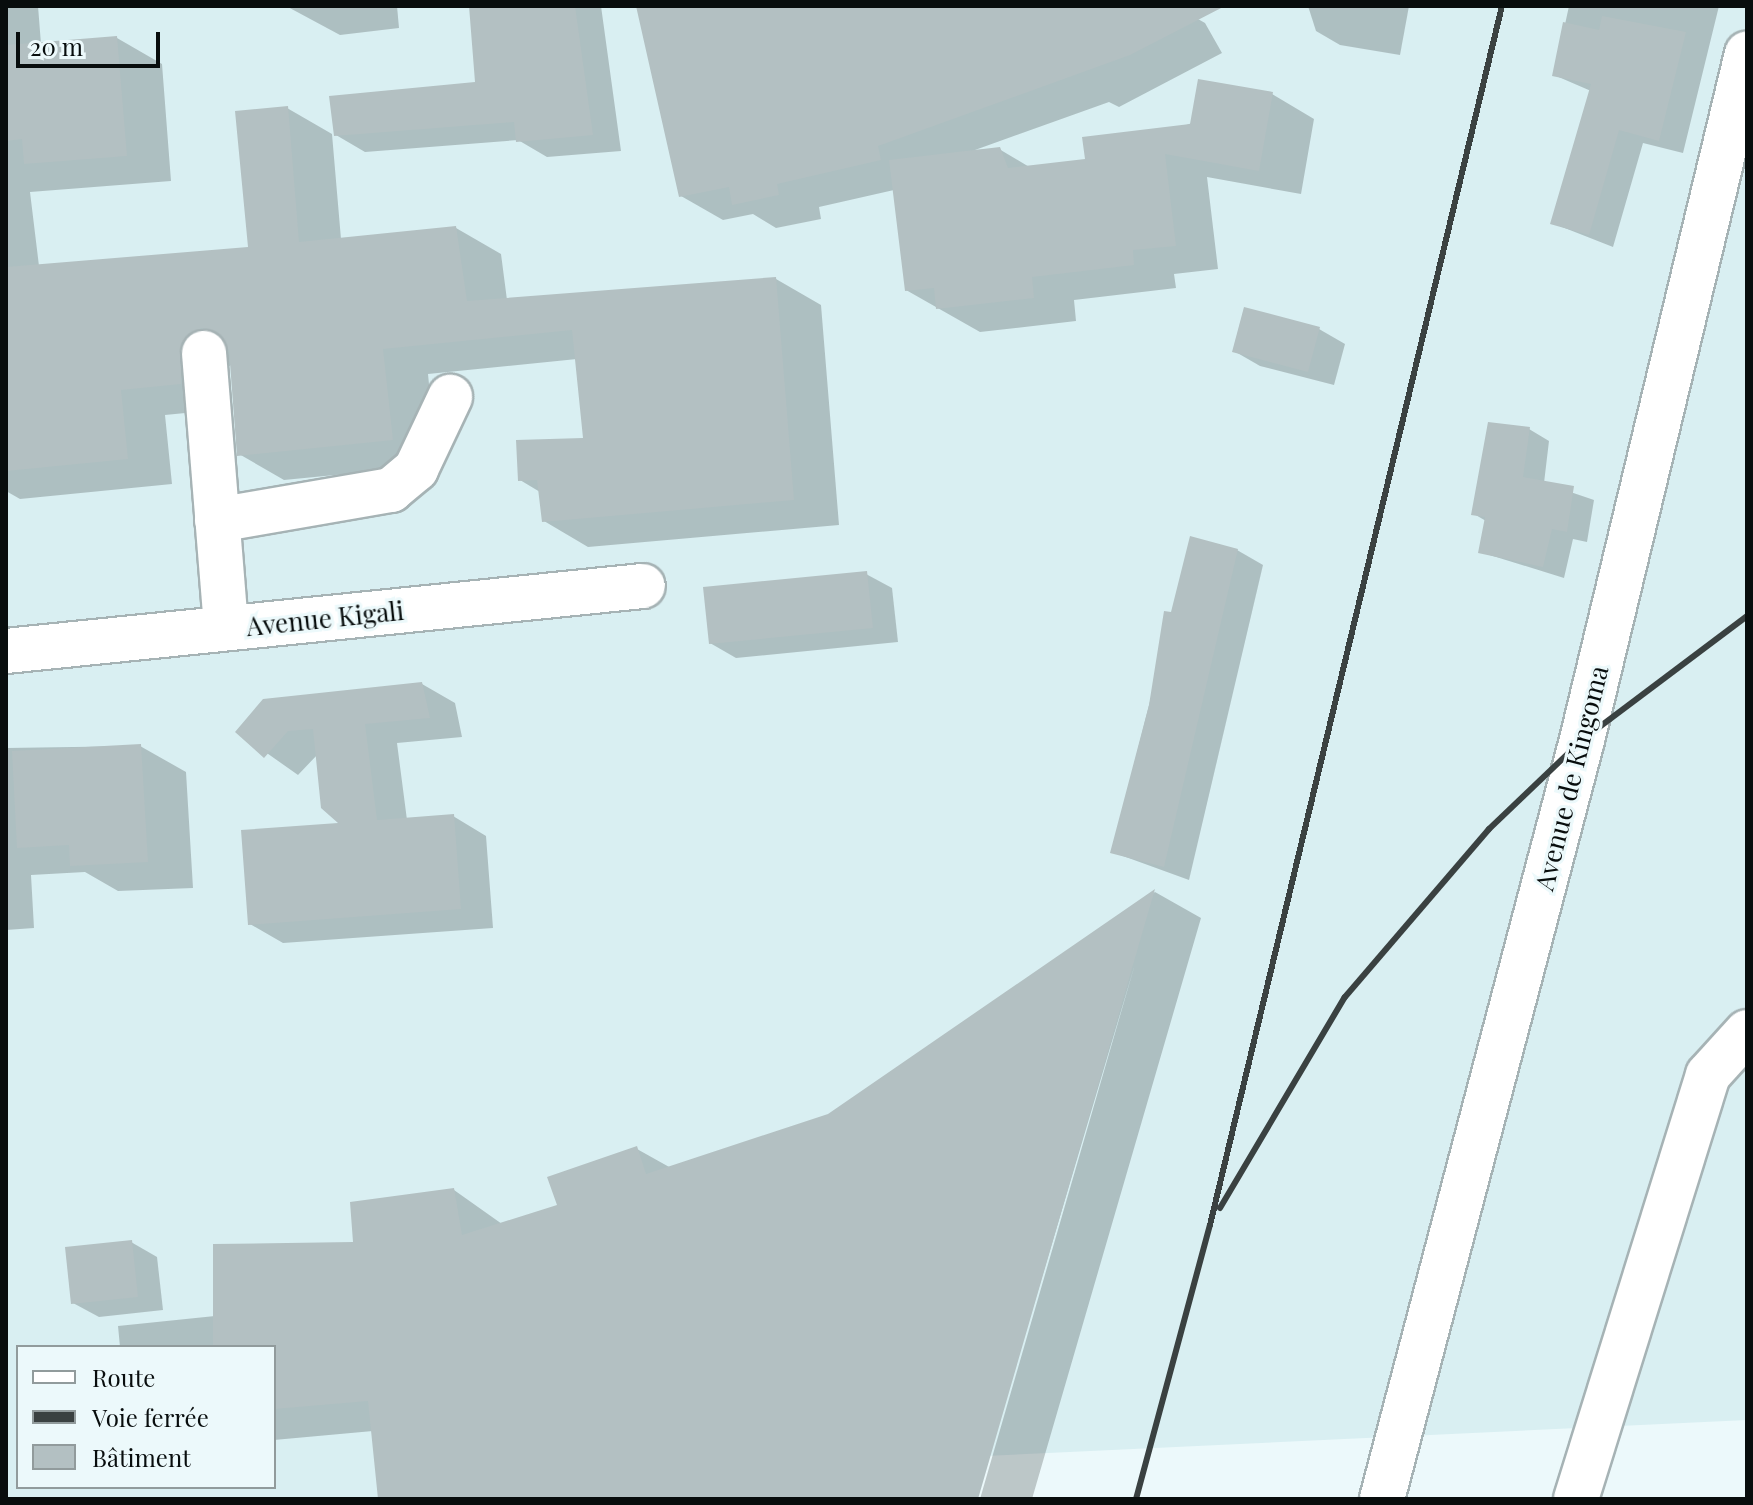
<!DOCTYPE html>
<html>
<head>
<meta charset="utf-8">
<style>
	body { margin:0 }
	#map { position:relative; width:1753px; height:1505px; overflow:hidden; background:#ecf9fb; font-family:"Playfair Display",serif }
	div>[style] { position:absolute }
	[style*='--x'] { left:calc(var(--x)*1px); top:calc(var(--y)*1px); width:calc(var(--w)*1px); rotate:calc(var(--a)*1deg) }
	.built>* { inset:0; background:#d9eff2 }
	.shadow>* { inset:0; background:#0003 }
	.building>* { inset:0; background:#b3c0c2 }
	.roads { filter:drop-shadow(2px 0 #a6b3b5) drop-shadow(-2px 0 #a6b3b5) drop-shadow(0 2px #a6b3b5) drop-shadow(0 -2px #a6b3b5) }
	.minor>* { height:44px; margin:-22px; padding:0 22px; transform-origin:22px; border-radius:22px; background:#fff }
	.rail>* { height:6px; margin:-3px; padding:0 3px; transform-origin:3px; border-radius:3px; background:#3a4141 }
	span { translate:-50% -50%; white-space:nowrap; text-align:center; line-height:1.15; -webkit-text-stroke:6px #ecf9fb; paint-order:stroke }
	.street-label { font-size:26px; color:#080d0d }
	.frame { position:absolute; inset:0; border:8px solid #080d0d; pointer-events:none }
	.legend { position:absolute; left:16px; top:1345px; width:260px; height:144px; box-sizing:border-box; background:#ecf9fb; border:2px solid #919b9c; margin:0; padding:10px 14px; list-style:none; font-size:24px; color:#080d0d }
	.legend li { display:flex; align-items:center; gap:16px; height:40px }
	.legend b { width:40px; border:2px solid #919b9c }
	.scale { position:absolute; left:16px; top:32px; width:144px; height:36px; box-sizing:border-box; border:4px solid #080d0d; border-top:0; padding-left:10px; font-size:24px; line-height:28px; white-space:nowrap; color:#080d0d; -webkit-text-stroke:6px #ecf9fb; paint-order:stroke }
</style>
</head>
<body>
<div id="map">
	<div class="built">
		<i style="clip-path:polygon(evenodd,6px 6px,1747px 6px,1747px 1420px,922px 1459px,906px 1499px,6px 1499px,6px 6px,18px 1347px,274px 1347px,274px 1487px,18px 1487px,18px 1347px)"></i>
	</div>
	<div class="shadow">
		<i style="clip-path:polygon(6px 6px,38px 6px,41px 44px,117px 38px,162px 64px,171px 181px,30px 192px,39px 266px,250px 248px,287px 108px,332px 134px,341px 239px,456px 228px,501px 254px,507px 300px,776px 279px,821px 305px,839px 525px,588px 547px,544px 521px,540px 492px,520px 480px,585px 440px,577px 359px,428px 374px,437px 465px,284px 480px,239px 454px,232px 364px,226px 369px,226px 409px,165px 415px,172px 484px,20px 499px,6px 491px)"></i>
		<i style="clip-path:polygon(286px 6px,397px 6px,399px 28px,340px 35px)"></i>
		<i style="clip-path:polygon(471px 6px,601px 6px,621px 151px,547px 157px,518px 140px,365px 152px,336px 135px,477px 83px)"></i>
		<i style="clip-path:polygon(638px 6px,1175px 6px,1205px 23px,1222px 53px,1119px 107px,1109px 102px,975px 150px,999px 149px,1031px 168px,1087px 161px,1272px 94px,1314px 119px,1301px 194px,1207px 177px,1218px 269px,1174px 274px,1176px 288px,1074px 300px,1076px 321px,980px 332px,906px 290px,894px 190px,819px 207px,821px 219px,776px 228px,753px 214px,723px 220px,681px 196px)"></i>
		<i style="clip-path:polygon(1308px 6px,1409px 6px,1400px 55px,1340px 45px,1316px 31px)"></i>
		<i style="clip-path:polygon(1569px 6px,1719px 6px,1683px 153px,1643px 143px,1613px 247px,1552px 223px,1591px 91px,1554px 75px)"></i>
		<i style="clip-path:polygon(1319px 329px,1345px 344px,1334px 385px,1260px 366px,1234px 351px)"></i>
		<i style="clip-path:polygon(1529px 429px,1549px 441px,1544px 483px,1594px 500px,1587px 542px,1573px 539px,1564px 578px,1480px 552px,1486px 521px,1474px 514px)"></i>
		<i style="clip-path:polygon(1237px 550px,1263px 565px,1189px 880px,1112px 852px,1172px 614px)"></i>
		<i style="clip-path:polygon(866px 574px,892px 588px,898px 642px,736px 658px,710px 643px)"></i>
		<i style="clip-path:polygon(422px 684px,455px 703px,462px 737px,397px 743px,407px 820px,453px 816px,486px 836px,493px 928px,283px 943px,250px 924px,343px 825px,318px 754px,298px 775px,237px 732px)"></i>
		<i style="clip-path:polygon(140px 746px,186px 772px,193px 888px,118px 891px,85px 872px,31px 875px,34px 928px,6px 930px,6px 748px)"></i>
		<i style="clip-path:polygon(1155px 892px,1201px 918px,1032px 1499px,980px 1499px,1135px 964px,976px 1499px,380px 1499px,373px 1431px,274px 1440px,274px 1347px,120px 1347px,118px 1326px,215px 1316px,454px 1190px,502px 1224px,559px 1206px,637px 1149px,671px 1168px,829px 1116px)"></i>
		<i style="clip-path:polygon(131px 1242px,157px 1257px,163px 1310px,99px 1317px,73px 1303px)"></i>
	</div>
	<div class="building">
		<i style="clip-path:polygon(469px 6px,575px 6px,593px 135px,516px 142px,514px 122px,334px 136px,329px 96px,475px 82px)"></i>
		<i style="clip-path:polygon(636px 6px,1225px 6px,1130px 55px,878px 146px,881px 160px,777px 184px,779px 195px,732px 205px,729px 187px,679px 197px)"></i>
		<i style="clip-path:polygon(1602px 16px,1686px 32px,1659px 141px,1619px 130px,1589px 235px,1550px 224px,1591px 84px,1552px 76px,1563px 22px,1599px 30px)"></i>
		<i style="clip-path:polygon(117px 36px,127px 156px,24px 164px,22px 139px,6px 141px,6px 45px)"></i>
		<i style="clip-path:polygon(1198px 79px,1273px 92px,1259px 171px,1165px 154px,1176px 246px,1133px 250px,1134px 265px,1032px 277px,1034px 298px,936px 309px,934px 288px,905px 291px,889px 160px,1000px 147px,1008px 168px,1085px 159px,1082px 137px,1190px 124px)"></i>
		<i style="clip-path:polygon(288px 106px,299px 242px,456px 226px,467px 301px,776px 277px,794px 500px,542px 522px,537px 480px,518px 481px,516px 440px,583px 438px,572px 330px,383px 349px,393px 440px,237px 456px,229px 350px,215px 331px,201px 328px,181px 343px,181px 384px,121px 390px,128px 459px,6px 471px,6px 267px,248px 247px,235px 111px)"></i>
		<i style="clip-path:polygon(1244px 307px,1320px 327px,1308px 372px,1232px 352px)"></i>
		<i style="clip-path:polygon(1488px 422px,1530px 427px,1523px 477px,1574px 486px,1567px 532px,1552px 529px,1543px 567px,1478px 553px,1485px 517px,1471px 515px)"></i>
		<i style="clip-path:polygon(1190px 536px,1238px 549px,1164px 867px,1110px 853px,1149px 705px,1164px 611px,1171px 612px)"></i>
		<i style="clip-path:polygon(867px 571px,873px 628px,709px 644px,703px 587px)"></i>
		<i style="clip-path:polygon(422px 682px,430px 718px,365px 724px,377px 820px,454px 814px,461px 909px,248px 925px,241px 830px,338px 823px,321px 808px,313px 729px,288px 731px,264px 758px,235px 732px,263px 699px)"></i>
		<i style="clip-path:polygon(141px 744px,148px 862px,70px 866px,69px 845px,17px 848px,12px 751px)"></i>
		<i style="clip-path:polygon(1155px 889px,978px 1499px,378px 1499px,368px 1401px,274px 1409px,274px 1347px,213px 1347px,213px 1244px,353px 1242px,350px 1202px,454px 1188px,462px 1235px,557px 1205px,547px 1177px,637px 1146px,646px 1174px,828px 1114px)"></i>
		<i style="clip-path:polygon(132px 1240px,138px 1297px,71px 1304px,65px 1247px)"></i>
	</div>
	<div class="roads">
		<div class="minor">
			<i style="--x:204;--y:353;--w:276;--a:85.4"></i>
			<i style="--x:217;--y:520;--w:177;--a:-9.8"></i>
			<i style="--x:391;--y:490;--w:33;--a:-40"></i>
			<i style="--x:416;--y:469;--w:80;--a:-64.7"></i>
			<i style="--x:6;--y:651;--w:640;--a:-5.83"></i>
			<i style="--x:1382;--y:1499;--w:785;--a:-75.24"></i>
			<i style="--x:1582;--y:740;--w:706;--a:-76.48"></i>
			<i style="--x:1576;--y:1499;--w:444;--a:-72.7"></i>
			<i style="--x:1708;--y:1075;--w:58;--a:-47.8"></i>
		</div>
	</div>
	<div class="rail">
		<i style="--x:1220;--y:1208;--w:245;--a:-59.4"></i>
		<i style="--x:1345;--y:997;--w:221;--a:-49.4"></i>
		<i style="--x:1489;--y:829;--w:129;--a:-43.7"></i>
		<i style="--x:1582;--y:740;--w:206;--a:-36.9"></i>
		<i style="--x:1136;--y:1499;--w:284;--a:-74.9"></i>
		<i style="--x:1210;--y:1225;--w:1253;--a:-76.53"></i>
	</div>
	<div class="street-label">
		<span style="left:325px;top:618px;rotate:-6deg">Avenue Kigali</span>
		<span style="left:1571px;top:778px;rotate:-76deg">Avenue de Kingoma</span>
	</div>
	<div class="frame"></div>
	<ul class="legend">
	<li><b style="height:10px;background:#fff"></b>Route</li>
	<li><b style="height:10px;background:#3a4141"></b>Voie ferrée</li>
	<li><b style="height:22px;background:#b3c0c2"></b>Bâtiment</li>
	</ul>
	<div class="scale">20 m</div>
</div>
</body>
</html>
